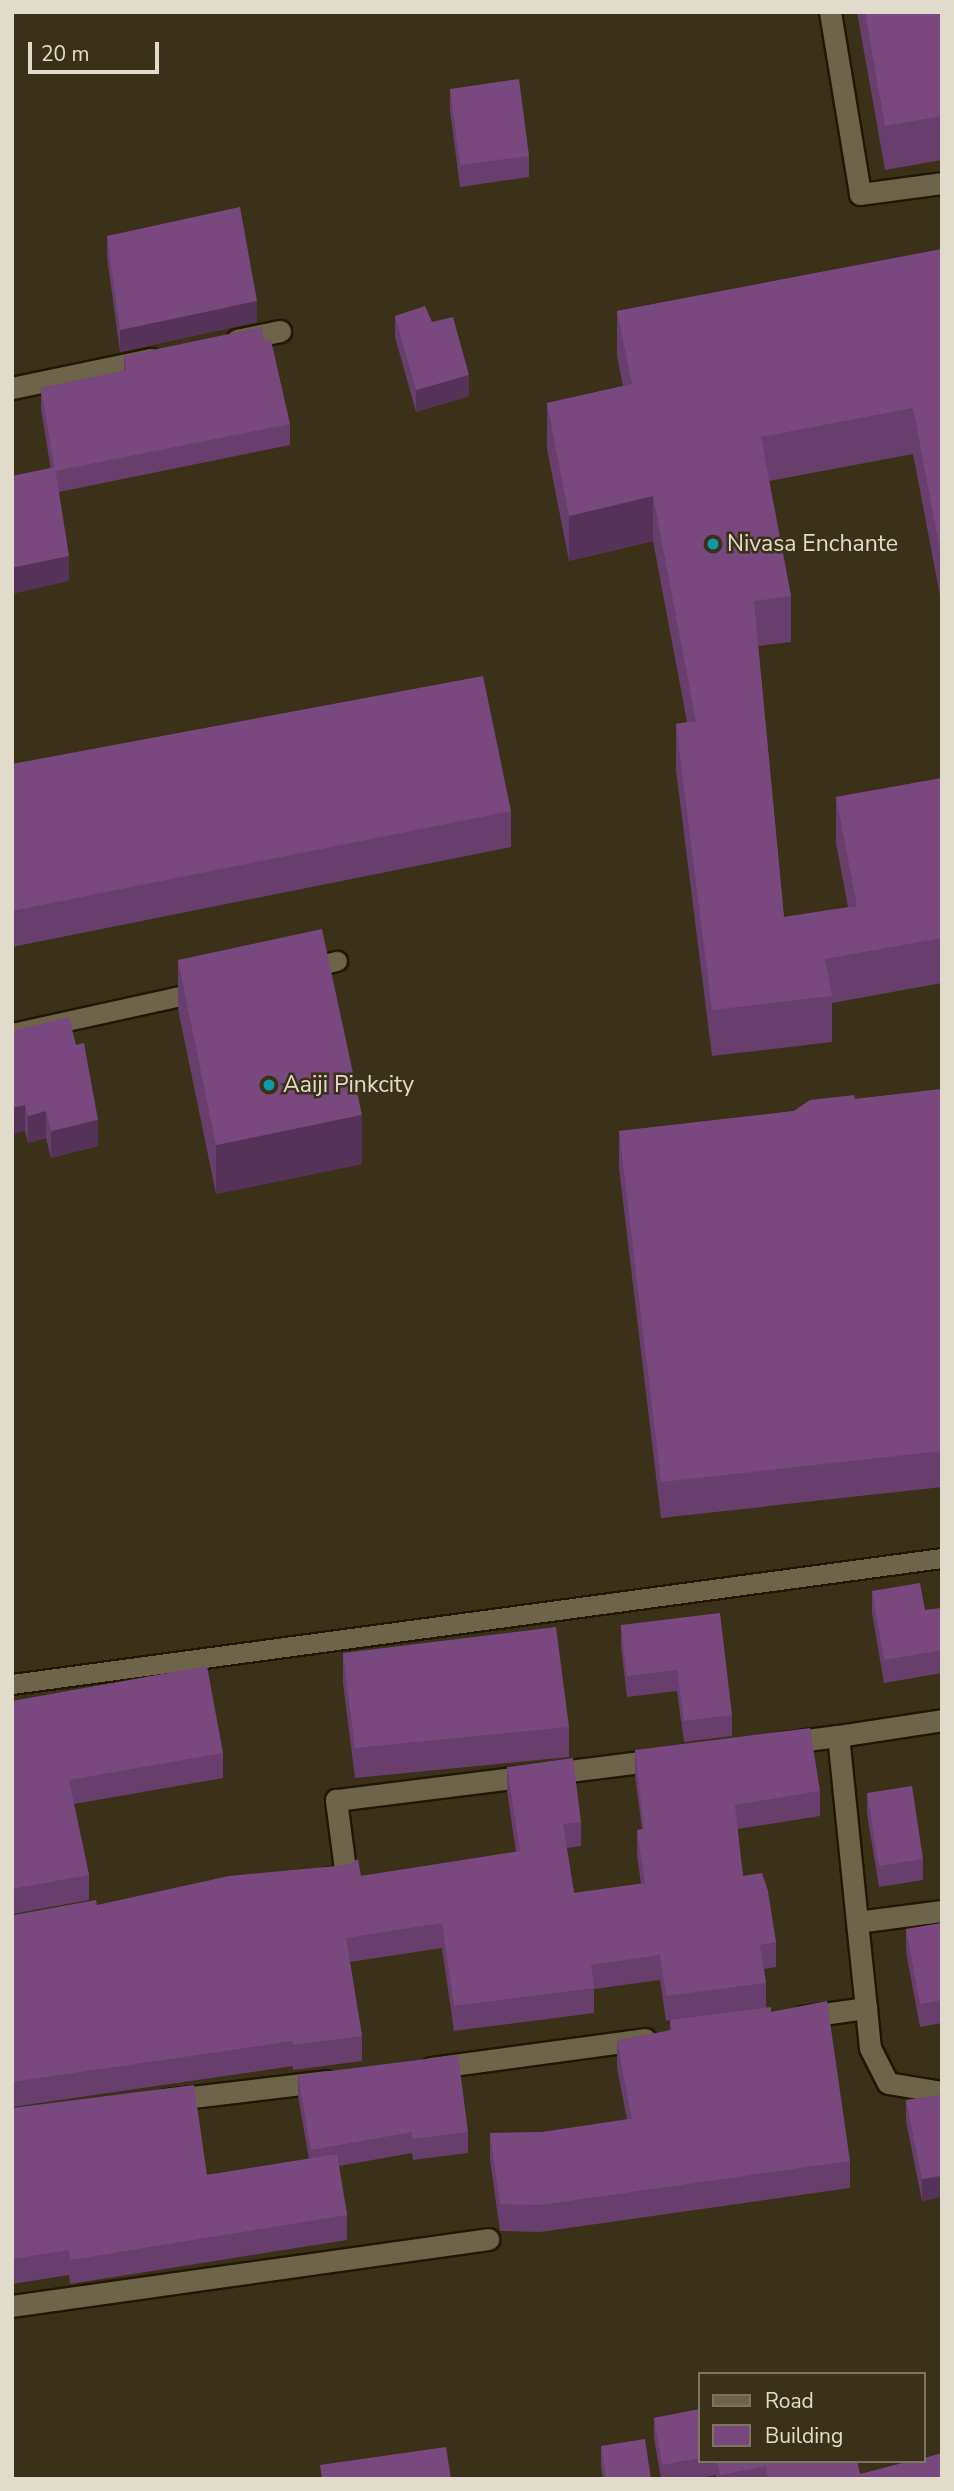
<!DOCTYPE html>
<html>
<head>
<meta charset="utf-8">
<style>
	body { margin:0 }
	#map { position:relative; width:954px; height:2491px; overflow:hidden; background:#3a3118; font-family:"Nunito Sans",sans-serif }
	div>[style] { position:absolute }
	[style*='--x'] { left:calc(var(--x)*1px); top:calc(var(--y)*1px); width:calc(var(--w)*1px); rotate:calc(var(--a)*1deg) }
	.roads { filter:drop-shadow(2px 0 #211801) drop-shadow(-2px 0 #211801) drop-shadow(0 2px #211801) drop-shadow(0 -2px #211801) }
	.lane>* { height:19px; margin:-9.5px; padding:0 9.5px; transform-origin:9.5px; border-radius:9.5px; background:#6e644a }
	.street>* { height:21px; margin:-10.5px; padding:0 10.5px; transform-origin:10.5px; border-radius:10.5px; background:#6e644a }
	.wall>* { inset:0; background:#683e6c }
	.shaded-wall>* { inset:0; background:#553258 }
	.building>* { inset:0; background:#79487e }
	.dots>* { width:19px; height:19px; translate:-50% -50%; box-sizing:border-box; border:4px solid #3a3118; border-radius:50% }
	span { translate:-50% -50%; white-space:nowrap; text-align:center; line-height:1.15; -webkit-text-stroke:5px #3a3118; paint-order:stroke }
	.poi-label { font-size:23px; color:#e1dbcc }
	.left { translate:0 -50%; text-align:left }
	.frame { position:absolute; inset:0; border:14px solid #e1dbcc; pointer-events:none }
	.legend { position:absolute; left:698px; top:2372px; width:228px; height:91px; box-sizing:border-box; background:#3a3118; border:2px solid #7d7560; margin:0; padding:9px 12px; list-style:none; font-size:21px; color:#e1dbcc }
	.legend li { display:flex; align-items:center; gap:14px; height:35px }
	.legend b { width:35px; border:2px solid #7d7560 }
	.scale { position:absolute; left:28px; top:42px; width:131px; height:32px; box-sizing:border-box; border:4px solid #e1dbcc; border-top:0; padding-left:9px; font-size:21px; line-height:24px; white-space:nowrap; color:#e1dbcc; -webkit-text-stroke:5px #3a3118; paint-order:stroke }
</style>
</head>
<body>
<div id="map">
	<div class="roads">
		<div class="lane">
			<i style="--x:304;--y:969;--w:34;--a:-14"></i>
			<i style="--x:12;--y:1033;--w:196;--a:-12.4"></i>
			<i style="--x:12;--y:1684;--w:938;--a:-7.72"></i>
		</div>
		<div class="street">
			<i style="--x:830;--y:12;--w:184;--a:80.6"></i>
			<i style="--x:860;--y:194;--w:83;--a:-7.6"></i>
			<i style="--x:237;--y:340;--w:44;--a:-11.8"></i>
			<i style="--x:12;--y:388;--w:142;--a:-11.8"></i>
			<i style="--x:783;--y:1743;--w:55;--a:-7.3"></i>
			<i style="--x:329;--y:1878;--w:17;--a:-3"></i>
			<i style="--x:346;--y:1877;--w:78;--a:-97.4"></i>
			<i style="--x:336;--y:1800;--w:331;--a:-7.1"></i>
			<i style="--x:857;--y:1922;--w:187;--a:-95.8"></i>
			<i style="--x:838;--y:1736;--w:105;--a:-8.7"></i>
			<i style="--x:866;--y:2008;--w:40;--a:84.3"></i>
			<i style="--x:870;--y:2048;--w:39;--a:63"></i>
			<i style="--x:888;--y:2083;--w:55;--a:9.5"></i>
			<i style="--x:802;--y:2017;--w:65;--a:-8"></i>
			<i style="--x:866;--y:2008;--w:86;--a:-96"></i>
			<i style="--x:857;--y:1922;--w:86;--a:-7.4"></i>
			<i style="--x:431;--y:2068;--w:216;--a:-7.7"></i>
			<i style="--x:167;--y:2100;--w:160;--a:-6.8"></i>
			<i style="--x:12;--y:2306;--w:481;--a:-8"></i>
		</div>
	</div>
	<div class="wall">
		<i style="clip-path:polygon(857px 12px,942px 12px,942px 160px,885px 170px)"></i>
		<i style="clip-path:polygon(450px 89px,529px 156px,529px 177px,460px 187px,450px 111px)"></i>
		<i style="clip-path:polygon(107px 236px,257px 322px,120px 352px,107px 257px)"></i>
		<i style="clip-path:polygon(942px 249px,942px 606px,913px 454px,769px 481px,791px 596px,791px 642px,758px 646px,784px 917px,848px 907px,836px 843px,836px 797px,942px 778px,942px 983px,832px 1003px,832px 1042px,712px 1056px,676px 770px,676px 724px,687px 722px,653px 541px,569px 561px,547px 449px,547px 403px,623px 386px,617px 356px,617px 311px)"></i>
		<i style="clip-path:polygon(395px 316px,469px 396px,416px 412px,395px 337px)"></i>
		<i style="clip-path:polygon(264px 341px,290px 424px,290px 445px,59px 492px,69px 581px,41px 409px,41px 388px,124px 371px,124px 356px)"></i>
		<i style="clip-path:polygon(12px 764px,511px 811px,511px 847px,12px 947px)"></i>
		<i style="clip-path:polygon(178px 960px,362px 1164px,216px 1194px,178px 1009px)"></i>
		<i style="clip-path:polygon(12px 1031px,98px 1146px,51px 1158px,46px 1138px,28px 1143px,25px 1131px)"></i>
		<i style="clip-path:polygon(942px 1089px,942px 1487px,661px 1518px,619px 1168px,619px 1131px,794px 1111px,855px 1099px)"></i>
		<i style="clip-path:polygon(872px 1591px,925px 1610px,942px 1608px,942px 1673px,884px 1683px,872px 1613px)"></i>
		<i style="clip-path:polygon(621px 1625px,732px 1715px,732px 1736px,684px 1742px,677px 1691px,627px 1697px,621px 1646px)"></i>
		<i style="clip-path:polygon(343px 1653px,569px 1727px,569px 1757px,355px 1778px,343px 1683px)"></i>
		<i style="clip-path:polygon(12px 1701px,223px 1753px,223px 1778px,74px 1804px,89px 1875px,89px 1900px,12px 1914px)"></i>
		<i style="clip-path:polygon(635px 1750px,820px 1791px,820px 1816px,737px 1829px,743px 1876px,776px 1942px,776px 1967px,764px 1969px,766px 1983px,766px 2007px,771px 2012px,850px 2161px,850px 2188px,540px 2232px,500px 2231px,490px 2160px,490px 2133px,542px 2132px,627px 2119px,617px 2068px,617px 2041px,670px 2030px,670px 2020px,666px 2021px,660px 1980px,594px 1989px,594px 2013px,454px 2031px,442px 1948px,350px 1962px,362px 2036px,362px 2061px,293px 2070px,293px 2066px,12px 2107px,12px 1914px,14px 1915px,361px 1876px,516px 1852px,507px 1791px,507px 1767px,581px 1822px,581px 1846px,567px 1848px,574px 1893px,641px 1884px,637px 1855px,637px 1830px,642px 1829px,635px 1775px)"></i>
		<i style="clip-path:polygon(867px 1793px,923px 1859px,923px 1880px,879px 1887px,867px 1814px)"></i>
		<i style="clip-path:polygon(942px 1923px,942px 2023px,920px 2027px,906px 1952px,906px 1929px)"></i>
		<i style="clip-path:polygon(298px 2075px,468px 2132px,468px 2153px,413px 2160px,412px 2153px,339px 2166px,347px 2215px,347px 2240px,70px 2284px,69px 2275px,12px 2284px,12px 2108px,207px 2175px,309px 2159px,298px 2096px)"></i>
		<i style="clip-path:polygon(942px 2095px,942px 2205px,940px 2197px,922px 2201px,906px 2121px,906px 2100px)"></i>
		<i style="clip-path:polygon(700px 2409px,700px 2461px,857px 2461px,860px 2474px,942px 2479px,716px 2479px,716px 2475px,697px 2479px,661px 2479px,654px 2438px,654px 2418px)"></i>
		<i style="clip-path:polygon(601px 2446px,651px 2479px,603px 2479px,601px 2467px)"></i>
	</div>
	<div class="shaded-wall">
		<i style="clip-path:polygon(257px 301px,257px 322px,120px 352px,120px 330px)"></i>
		<i style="clip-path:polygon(469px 375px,469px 396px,416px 412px,416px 390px)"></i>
		<i style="clip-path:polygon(653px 496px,653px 541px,569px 561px,569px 516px)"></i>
		<i style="clip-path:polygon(69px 556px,69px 581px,12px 594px,12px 568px)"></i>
		<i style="clip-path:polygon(25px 1105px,25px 1131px,12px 1134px,12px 1108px)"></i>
		<i style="clip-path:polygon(46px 1111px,46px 1138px,28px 1143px,28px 1116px)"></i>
		<i style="clip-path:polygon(362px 1115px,362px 1164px,216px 1194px,216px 1145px)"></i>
		<i style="clip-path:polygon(98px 1120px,98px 1146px,51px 1158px,51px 1131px)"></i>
		<i style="clip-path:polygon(940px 2176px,940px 2197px,922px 2201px,922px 2179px)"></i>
	</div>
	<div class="building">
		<i style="clip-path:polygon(865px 12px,942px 12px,942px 116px,885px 126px)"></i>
		<i style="clip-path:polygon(519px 79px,529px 156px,460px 165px,450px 89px)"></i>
		<i style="clip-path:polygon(240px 207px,257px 301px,120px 330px,107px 236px)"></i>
		<i style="clip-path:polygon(942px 249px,942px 560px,913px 408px,761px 437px,791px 596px,754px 601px,784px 917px,857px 906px,836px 797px,942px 778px,942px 938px,825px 959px,832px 996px,712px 1010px,676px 724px,696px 721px,653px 496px,569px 516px,547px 403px,632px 384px,617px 311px)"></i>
		<i style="clip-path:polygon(425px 306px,432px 322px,453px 317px,469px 375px,416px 390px,395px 316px)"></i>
		<i style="clip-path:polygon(262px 327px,264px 341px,271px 340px,290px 424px,55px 471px,41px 388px,126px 370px,124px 356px)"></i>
		<i style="clip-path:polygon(55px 467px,69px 556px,12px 568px,12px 476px)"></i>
		<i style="clip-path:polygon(483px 676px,511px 811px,12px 911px,12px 764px)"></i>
		<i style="clip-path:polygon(322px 929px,362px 1115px,216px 1145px,178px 960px)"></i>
		<i style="clip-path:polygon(69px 1017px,76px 1045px,84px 1043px,98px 1120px,51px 1131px,46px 1111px,28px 1116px,25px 1105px,12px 1108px,12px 1031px)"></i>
		<i style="clip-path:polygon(942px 1089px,942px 1451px,661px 1482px,619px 1131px,794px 1111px,810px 1100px,854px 1095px,855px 1099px)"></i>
		<i style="clip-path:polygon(920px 1583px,925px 1610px,942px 1608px,942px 1650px,884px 1660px,872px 1591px)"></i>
		<i style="clip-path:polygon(720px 1613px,732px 1715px,684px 1721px,677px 1670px,627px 1676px,621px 1625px)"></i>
		<i style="clip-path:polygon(556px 1627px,569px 1727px,355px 1748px,343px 1653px)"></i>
		<i style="clip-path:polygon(207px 1666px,223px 1753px,69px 1780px,89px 1875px,12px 1889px,12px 1701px)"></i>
		<i style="clip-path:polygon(810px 1728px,820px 1791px,735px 1805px,743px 1876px,762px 1873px,768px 1891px,776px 1942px,760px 1945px,766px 1983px,666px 1996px,660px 1955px,591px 1965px,594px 1988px,454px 2006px,442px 1923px,346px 1938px,362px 2036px,293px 2045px,293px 2041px,12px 2082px,12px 1914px,14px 1915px,96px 1900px,97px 1905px,229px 1876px,347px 1865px,358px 1859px,361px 1876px,520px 1851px,507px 1767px,573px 1758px,581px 1822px,563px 1824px,574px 1893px,645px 1883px,637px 1830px,644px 1829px,635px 1750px)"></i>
		<i style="clip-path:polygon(912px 1786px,923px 1859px,879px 1866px,867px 1793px)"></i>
		<i style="clip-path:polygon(942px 1923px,942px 2000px,920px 2004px,906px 1929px)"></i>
		<i style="clip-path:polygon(827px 2001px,850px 2161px,540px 2205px,500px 2204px,490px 2133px,542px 2132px,632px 2119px,617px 2041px,672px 2030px,670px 2020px,771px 2007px,771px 2012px)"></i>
		<i style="clip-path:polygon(458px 2055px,468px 2132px,413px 2139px,412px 2132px,311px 2150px,298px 2075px)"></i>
		<i style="clip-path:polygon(194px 2085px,207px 2175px,337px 2154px,347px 2215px,70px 2260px,69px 2250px,12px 2259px,12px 2108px)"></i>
		<i style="clip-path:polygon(942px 2095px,942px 2184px,940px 2176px,922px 2179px,906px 2100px)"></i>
		<i style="clip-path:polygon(700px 2409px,700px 2458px,662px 2465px,654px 2418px)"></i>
		<i style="clip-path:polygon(645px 2439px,651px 2479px,606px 2479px,601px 2446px)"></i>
		<i style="clip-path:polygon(446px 2447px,451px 2479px,322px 2479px,320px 2465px)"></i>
		<i style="clip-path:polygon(942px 2453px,942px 2479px,768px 2479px,766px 2466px,720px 2475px,717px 2461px,857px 2461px,860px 2474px,910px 2461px,924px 2461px,924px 2458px)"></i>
	</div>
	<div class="dots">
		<i style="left:713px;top:544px;background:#0f9aa8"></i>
		<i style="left:269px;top:1085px;background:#0f9aa8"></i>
	</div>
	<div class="poi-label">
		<span class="left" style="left:727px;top:544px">Nivasa Enchante</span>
		<span class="left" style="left:283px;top:1085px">Aaiji Pinkcity</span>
	</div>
	<div class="frame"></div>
	<ul class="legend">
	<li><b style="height:9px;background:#6e644a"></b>Road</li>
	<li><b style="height:19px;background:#79487e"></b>Building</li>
	</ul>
	<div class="scale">20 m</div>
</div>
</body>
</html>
